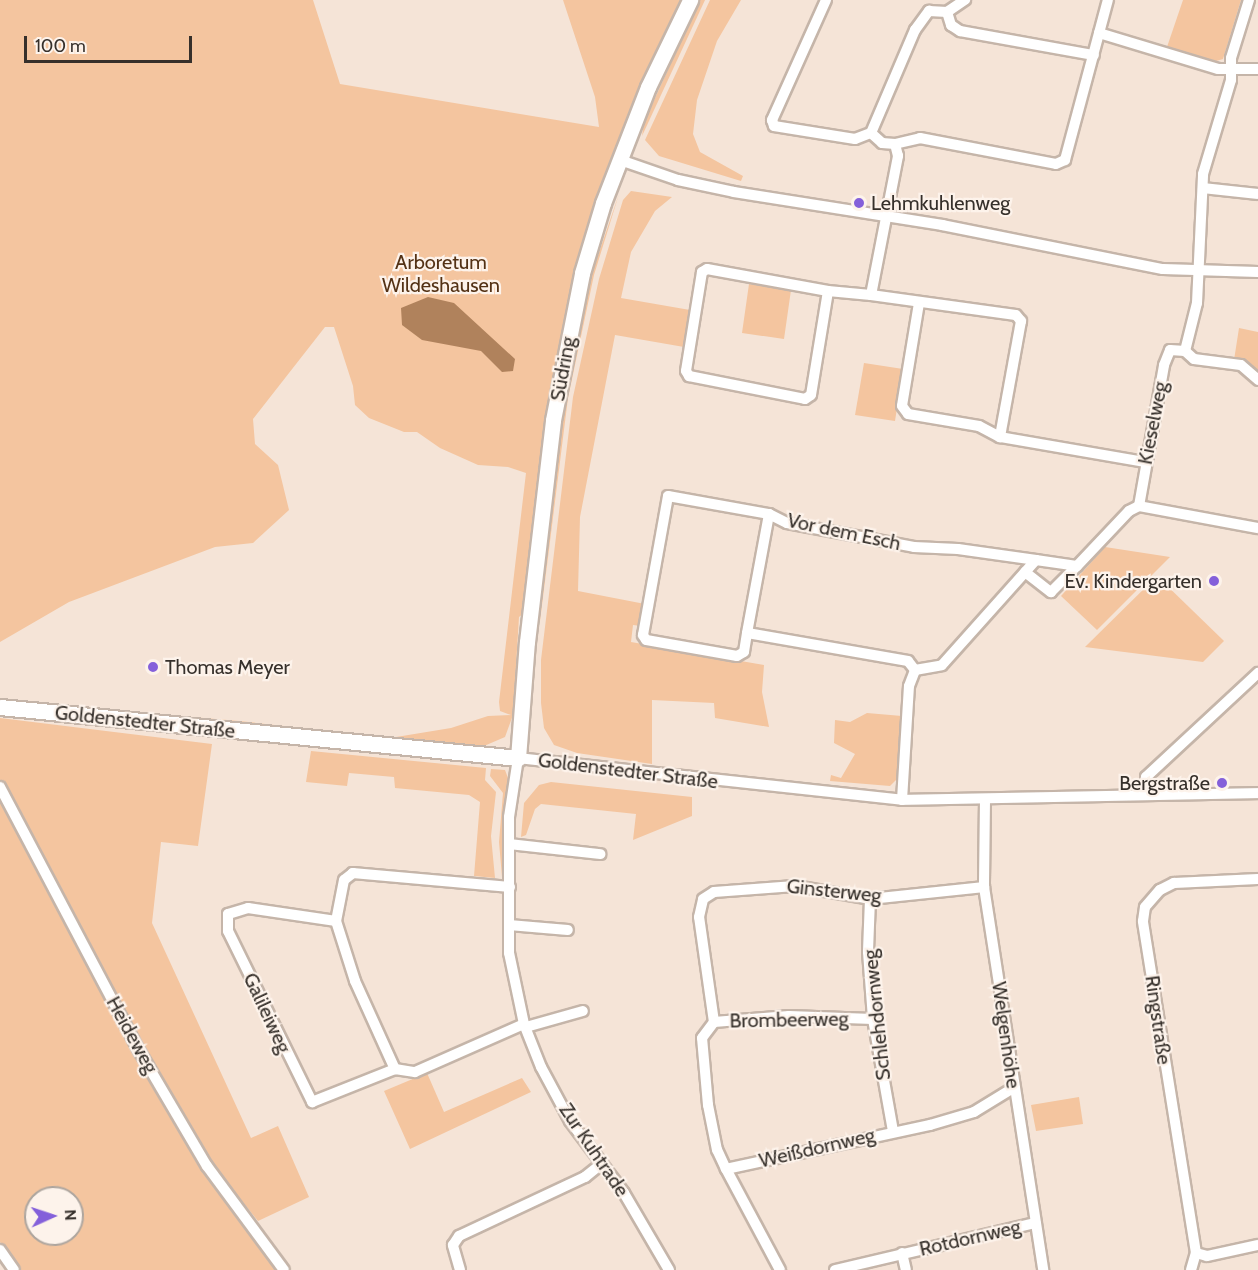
<!DOCTYPE html>
<html>
<head>
<meta charset="utf-8">
<style>
	body { margin:0 }
	#map { position:relative; width:1258px; height:1270px; overflow:hidden; background:#f5e4d7; font-family:Cabin,sans-serif }
	div>[style] { position:absolute }
	[style*='--x'] { left:calc(var(--x)*1px); top:calc(var(--y)*1px); width:calc(var(--w)*1px); rotate:calc(var(--a)*1deg) }
	.green>* { inset:0; background:#f4c59f }
	.water>* { inset:0; background:#b0825c }
	.roads { filter:drop-shadow(2px 0 #c5b5a9) drop-shadow(-2px 0 #c5b5a9) drop-shadow(0 2px #c5b5a9) drop-shadow(0 -2px #c5b5a9) }
	.minor>* { height:10px; margin:-5px; padding:0 5px; transform-origin:5px; border-radius:5px; background:#fff }
	.secondary>* { height:15px; margin:-7.5px; padding:0 7.5px; transform-origin:7.5px; border-radius:7.5px; background:#fff }
	.dots>* { width:16px; height:16px; translate:-50% -50%; box-sizing:border-box; border:3px solid #fdf3eb; border-radius:50% }
	span { translate:-50% -50%; white-space:nowrap; text-align:center; line-height:1.15; -webkit-text-stroke:4.5px #fdf3eb; paint-order:stroke }
	.poi-label { font-size:20px; color:#36302b }
	.left { translate:0 -50%; text-align:left }
	.right { translate:-100% -50%; text-align:right }
	.park-label { font-size:20px; color:#543215 }
	.street-label { font-size:20px; color:#36302b }
	.north { position:absolute; left:24px; top:1186px; width:60px; height:60px; box-sizing:border-box; background:#fdf3eb; border:2px solid #ada59e; border-radius:50%; rotate:87deg; font-size:16px; font-weight:700; line-height:24px; text-align:center; color:#36302b }
	.north::after { content:''; display:block; margin:auto; width:21px; height:27px; background:#8460da; clip-path:polygon(50% 0,100% 100%,50% 72%,0 100%) }
	.scale { position:absolute; left:24px; top:36px; width:168px; height:27px; box-sizing:border-box; border:3px solid #36302b; border-top:0; padding-left:8px; font-size:18px; line-height:21px; white-space:nowrap; color:#36302b; -webkit-text-stroke:4px #fdf3eb; paint-order:stroke }
</style>
</head>
<body>
<div id="map">
	<div class="green">
		<i style="clip-path:polygon(0 0,313px 0,340px 84px,599px 127px,595px 97px,563px 0,682px 0,640px 84px,597px 195px,566px 319px,524px 613px,519px 617px,513px 715px,505px 737px,484px 746px,350px 738px,344px 734px,390px 738px,451px 728px,488px 716px,511px 715px,500px 711px,499px 702px,526px 473px,508px 467px,478px 465px,440px 448px,417px 432px,404px 432px,369px 418px,355px 405px,353px 386px,334px 327px,325px 327px,253px 419px,255px 444px,278px 465px,289px 510px,253px 543px,215px 547px,69px 602px,0 642px)"></i>
		<i style="clip-path:polygon(700px 0,705px 0,642px 136px,644px 122px)"></i>
		<i style="clip-path:polygon(710px 0,741px 0,717px 41px,697px 100px,693px 134px,700px 152px,743px 176px,741px 181px,659px 156px,645px 140px)"></i>
		<i style="clip-path:polygon(1183px 0,1241px 0,1223px 59px,1216px 61px,1167px 47px)"></i>
		<i style="clip-path:polygon(631px 191px,672px 197px,655px 211px,631px 252px,621px 298px,690px 310px,684px 347px,615px 335px,580px 517px,578px 591px,645px 604px,641px 626px,633px 625px,631px 642px,764px 665px,762px 692px,769px 727px,715px 718px,714px 703px,652px 700px,652px 764px,577px 753px,554px 745px,544px 728px,541px 703px,541px 660px,573px 397px,599px 279px,623px 200px)"></i>
		<i style="clip-path:polygon(619px 194px,594px 275px,568px 398px,540px 621px,537px 606px,564px 398px,592px 273px)"></i>
		<i style="clip-path:polygon(749px 284px,791px 290px,784px 339px,742px 333px)"></i>
		<i style="clip-path:polygon(1239px 328px,1258px 332px,1258px 370px,1234px 360px)"></i>
		<i style="clip-path:polygon(864px 363px,903px 369px,895px 421px,855px 415px)"></i>
		<i style="clip-path:polygon(1105px 547px,1170px 557px,1097px 630px,1061px 596px)"></i>
		<i style="clip-path:polygon(1157px 576px,1224px 641px,1203px 662px,1085px 647px)"></i>
		<i style="clip-path:polygon(121px 711px,239px 721px,330px 731px,327px 736px,126px 715px)"></i>
		<i style="clip-path:polygon(867px 713px,902px 716px,898px 778px,890px 786px,830px 781px,831px 775px,841px 778px,855px 754px,834px 743px,835px 720px,850px 722px)"></i>
		<i style="clip-path:polygon(0 718px,212px 744px,198px 846px,161px 842px,152px 923px,251px 1138px,278px 1126px,309px 1197px,258px 1221px,212px 1164px,131px 1028px,0 782px)"></i>
		<i style="clip-path:polygon(311px 751px,486px 768px,485px 780px,496px 792px,491px 836px,495px 878px,474px 876px,480px 802px,469px 795px,395px 788px,394px 777px,349px 773px,347px 786px,306px 782px)"></i>
		<i style="clip-path:polygon(491px 769px,505px 770px,508px 778px,503px 842px,505px 874px,502px 877px,499px 842px,503px 793px,490px 776px)"></i>
		<i style="clip-path:polygon(551px 782px,692px 797px,692px 816px,633px 840px,636px 814px,541px 804px,535px 809px,526px 835px,521px 837px,524px 803px,539px 785px)"></i>
		<i style="clip-path:polygon(evenodd,0 793px,138px 1053px,279px 1270px,20px 1270px,0 1242px,0 793px,36px 1198px,72px 1198px,72px 1234px,36px 1234px,36px 1198px)"></i>
		<i style="clip-path:polygon(427px 1073px,444px 1112px,522px 1078px,531px 1092px,410px 1149px,384px 1091px)"></i>
		<i style="clip-path:polygon(1079px 1097px,1083px 1124px,1036px 1131px,1031px 1105px)"></i>
	</div>
	<div class="water">
		<i style="clip-path:polygon(428px 297px,454px 303px,515px 359px,513px 371px,502px 372px,481px 351px,422px 340px,402px 325px,401px 308px)"></i>
	</div>
	<div class="roads">
		<div class="minor">
			<i style="--x:826;--y:0;--w:132;--a:114.2"></i>
			<i style="--x:772;--y:120;--w:6;--a:72"></i>
			<i style="--x:774;--y:126;--w:82;--a:9.1"></i>
			<i style="--x:855;--y:139;--w:17;--a:-21"></i>
			<i style="--x:871;--y:133;--w:15;--a:42"></i>
			<i style="--x:882;--y:143;--w:13;--a:4"></i>
			<i style="--x:895;--y:144;--w:26;--a:-13"></i>
			<i style="--x:920;--y:138;--w:138;--a:10.8"></i>
			<i style="--x:1056;--y:164;--w:10;--a:-24"></i>
			<i style="--x:1065;--y:160;--w:166;--a:-75"></i>
			<i style="--x:947;--y:12;--w:14;--a:73"></i>
			<i style="--x:951;--y:25;--w:11;--a:34"></i>
			<i style="--x:960;--y:31;--w:136;--a:10.2"></i>
			<i style="--x:1099;--y:33;--w:124;--a:16.8"></i>
			<i style="--x:1218;--y:69;--w:40;--a:0"></i>
			<i style="--x:871;--y:133;--w:112;--a:-66.9"></i>
			<i style="--x:915;--y:30;--w:24;--a:-54"></i>
			<i style="--x:929;--y:11;--w:18;--a:3"></i>
			<i style="--x:947;--y:12;--w:22;--a:-34"></i>
			<i style="--x:620;--y:160;--w:61;--a:19"></i>
			<i style="--x:678;--y:180;--w:57;--a:12.1"></i>
			<i style="--x:734;--y:192;--w:211;--a:9"></i>
			<i style="--x:942;--y:225;--w:225;--a:11.3"></i>
			<i style="--x:1163;--y:269;--w:95;--a:1.8"></i>
			<i style="--x:1203;--y:188;--w:55;--a:6.2"></i>
			<i style="--x:828;--y:291;--w:123;--a:-169.7"></i>
			<i style="--x:707;--y:269;--w:6;--a:149"></i>
			<i style="--x:702;--y:272;--w:100;--a:99.2"></i>
			<i style="--x:686;--y:371;--w:6;--a:59"></i>
			<i style="--x:689;--y:376;--w:118;--a:11.2"></i>
			<i style="--x:805;--y:399;--w:7;--a:-34"></i>
			<i style="--x:811;--y:395;--w:105;--a:-80.7"></i>
			<i style="--x:828;--y:291;--w:43;--a:5.3"></i>
			<i style="--x:871;--y:295;--w:142;--a:-79"></i>
			<i style="--x:898;--y:156;--w:12;--a:-104"></i>
			<i style="--x:871;--y:295;--w:146;--a:7.9"></i>
			<i style="--x:1016;--y:315;--w:8;--a:50"></i>
			<i style="--x:1021;--y:321;--w:118;--a:100.3"></i>
			<i style="--x:919;--y:303;--w:104;--a:99.4"></i>
			<i style="--x:902;--y:406;--w:10;--a:53"></i>
			<i style="--x:908;--y:414;--w:72;--a:9.6"></i>
			<i style="--x:979;--y:426;--w:24;--a:28"></i>
			<i style="--x:1000;--y:437;--w:147;--a:9.8"></i>
			<i style="--x:1185;--y:351;--w:12;--a:42"></i>
			<i style="--x:1194;--y:359;--w:47;--a:7.3"></i>
			<i style="--x:1241;--y:365;--w:23;--a:41"></i>
			<i style="--x:1139;--y:506;--w:143;--a:-79.9"></i>
			<i style="--x:1164;--y:365;--w:16;--a:-68"></i>
			<i style="--x:1170;--y:350;--w:15;--a:4"></i>
			<i style="--x:1185;--y:351;--w:49;--a:-76"></i>
			<i style="--x:1197;--y:303;--w:129;--a:-87.3"></i>
			<i style="--x:1203;--y:174;--w:98;--a:-73.4"></i>
			<i style="--x:1231;--y:80;--w:22;--a:-90"></i>
			<i style="--x:1231;--y:58;--w:61;--a:-72.8"></i>
			<i style="--x:1139;--y:506;--w:121;--a:10.5"></i>
			<i style="--x:1025;--y:572;--w:33;--a:38"></i>
			<i style="--x:1051;--y:592;--w:37;--a:-45"></i>
			<i style="--x:747;--y:633;--w:19;--a:99"></i>
			<i style="--x:744;--y:652;--w:8;--a:150"></i>
			<i style="--x:737;--y:656;--w:92;--a:-170"></i>
			<i style="--x:646;--y:640;--w:6;--a:-121"></i>
			<i style="--x:643;--y:635;--w:141;--a:-79.8"></i>
			<i style="--x:668;--y:496;--w:103;--a:10.1"></i>
			<i style="--x:915;--y:670;--w:11;--a:-128"></i>
			<i style="--x:908;--y:661;--w:163;--a:-170.1"></i>
			<i style="--x:747;--y:633;--w:121;--a:-79.5"></i>
			<i style="--x:769;--y:514;--w:20;--a:27"></i>
			<i style="--x:787;--y:523;--w:129;--a:10.7"></i>
			<i style="--x:914;--y:547;--w:44;--a:2.6"></i>
			<i style="--x:958;--y:549;--w:79;--a:8"></i>
			<i style="--x:0;--y:787;--w:300;--a:62.2"></i>
			<i style="--x:140;--y:1052;--w:132;--a:59.6"></i>
			<i style="--x:207;--y:1166;--w:129;--a:53.5"></i>
			<i style="--x:1146;--y:795;--w:18;--a:-90"></i>
			<i style="--x:1146;--y:777;--w:153;--a:-42.9"></i>
			<i style="--x:902;--y:800;--w:114;--a:-86.5"></i>
			<i style="--x:909;--y:686;--w:17;--a:-69"></i>
			<i style="--x:915;--y:670;--w:27;--a:-10"></i>
			<i style="--x:942;--y:665;--w:141;--a:-48.2"></i>
			<i style="--x:1036;--y:560;--w:41;--a:8.3"></i>
			<i style="--x:1077;--y:566;--w:76;--a:-46.6"></i>
			<i style="--x:1129;--y:511;--w:11;--a:-27"></i>
			<i style="--x:985;--y:800;--w:87;--a:90.7"></i>
			<i style="--x:984;--y:887;--w:388;--a:81.2"></i>
			<i style="--x:509;--y:844;--w:92;--a:6.3"></i>
			<i style="--x:510;--y:887;--w:158;--a:-174.9"></i>
			<i style="--x:353;--y:873;--w:11;--a:142"></i>
			<i style="--x:344;--y:880;--w:42;--a:101"></i>
			<i style="--x:336;--y:921;--w:89;--a:-171.6"></i>
			<i style="--x:248;--y:908;--w:21;--a:163"></i>
			<i style="--x:228;--y:914;--w:17;--a:90"></i>
			<i style="--x:228;--y:931;--w:191;--a:63.8"></i>
			<i style="--x:312;--y:1102;--w:89;--a:-21.7"></i>
			<i style="--x:395;--y:1069;--w:20;--a:9"></i>
			<i style="--x:415;--y:1072;--w:119;--a:-23.8"></i>
			<i style="--x:870;--y:899;--w:53;--a:92.2"></i>
			<i style="--x:868;--y:952;--w:67;--a:85.7"></i>
			<i style="--x:873;--y:1019;--w:114;--a:79.9"></i>
			<i style="--x:336;--y:921;--w:63;--a:72.4"></i>
			<i style="--x:355;--y:981;--w:97;--a:65.6"></i>
			<i style="--x:509;--y:925;--w:59;--a:4.8"></i>
			<i style="--x:714;--y:1022;--w:106;--a:-98.1"></i>
			<i style="--x:699;--y:917;--w:18;--a:-77"></i>
			<i style="--x:703;--y:899;--w:13;--a:-32"></i>
			<i style="--x:714;--y:892;--w:81;--a:-4.2"></i>
			<i style="--x:795;--y:886;--w:76;--a:9.8"></i>
			<i style="--x:870;--y:899;--w:115;--a:-6"></i>
			<i style="--x:526;--y:1027;--w:59;--a:-15.7"></i>
			<i style="--x:726;--y:1169;--w:21;--a:-115"></i>
			<i style="--x:717;--y:1150;--w:46;--a:-101.3"></i>
			<i style="--x:708;--y:1105;--w:67;--a:-95.1"></i>
			<i style="--x:702;--y:1038;--w:20;--a:-53"></i>
			<i style="--x:714;--y:1022;--w:75;--a:-4.6"></i>
			<i style="--x:789;--y:1016;--w:84;--a:2"></i>
			<i style="--x:0;--y:1250;--w:24;--a:55"></i>
			<i style="--x:902;--y:1253;--w:17;--a:77"></i>
			<i style="--x:1196;--y:1253;--w:336;--a:-99.1"></i>
			<i style="--x:1143;--y:921;--w:14;--a:-82"></i>
			<i style="--x:1145;--y:907;--w:23;--a:-49"></i>
			<i style="--x:1160;--y:890;--w:16;--a:-27"></i>
			<i style="--x:1174;--y:883;--w:84;--a:-2.7"></i>
			<i style="--x:1196;--y:1253;--w:11;--a:15"></i>
			<i style="--x:1207;--y:1256;--w:52;--a:-12.2"></i>
			<i style="--x:460;--y:1270;--w:26;--a:-106"></i>
			<i style="--x:453;--y:1245;--w:11;--a:-56"></i>
			<i style="--x:459;--y:1236;--w:139;--a:-25.1"></i>
			<i style="--x:585;--y:1177;--w:19;--a:-39"></i>
			<i style="--x:669;--y:1270;--w:89;--a:-120.3"></i>
			<i style="--x:624;--y:1193;--w:90;--a:-126.9"></i>
			<i style="--x:570;--y:1121;--w:61;--a:-118.2"></i>
			<i style="--x:541;--y:1067;--w:46;--a:-111.6"></i>
			<i style="--x:524;--y:1024;--w:73;--a:-101.9"></i>
			<i style="--x:509;--y:953;--w:136;--a:-90"></i>
			<i style="--x:509;--y:817;--w:60;--a:-81.3"></i>
			<i style="--x:518;--y:758;--w:386;--a:6.2"></i>
			<i style="--x:902;--y:800;--w:356;--a:-1.1"></i>
			<i style="--x:780;--y:1270;--w:115;--a:-118.1"></i>
			<i style="--x:726;--y:1169;--w:209;--a:-12.2"></i>
			<i style="--x:930;--y:1125;--w:46;--a:-16.5"></i>
			<i style="--x:974;--y:1112;--w:46;--a:-31.6"></i>
			<i style="--x:835;--y:1270;--w:206;--a:-13.2"></i>
			<i style="--x:1191;--y:1270;--w:18;--a:-74"></i>
		</div>
		<div class="secondary">
			<i style="--x:0;--y:707;--w:521;--a:5.62"></i>
			<i style="--x:518;--y:758;--w:116;--a:-85.6"></i>
			<i style="--x:527;--y:642;--w:224;--a:-83.3"></i>
			<i style="--x:553;--y:420;--w:150;--a:-78.8"></i>
			<i style="--x:582;--y:273;--w:73;--a:-73.3"></i>
			<i style="--x:603;--y:203;--w:124;--a:-68.8"></i>
			<i style="--x:648;--y:87;--w:97;--a:-64.2"></i>
		</div>
	</div>
	<div class="dots">
		<i style="left:859px;top:203px;background:#8460da"></i>
		<i style="left:1214px;top:581px;background:#8460da"></i>
		<i style="left:153px;top:667px;background:#8460da"></i>
		<i style="left:1222px;top:783px;background:#8460da"></i>
	</div>
	<div class="poi-label">
		<span class="left" style="left:871px;top:203px">Lehmkuhlenweg</span>
		<span class="right" style="left:1202px;top:581px">Ev. Kindergarten</span>
		<span class="left" style="left:165px;top:667px">Thomas Meyer</span>
		<span class="right" style="left:1210px;top:783px">Bergstraße</span>
	</div>
	<div class="park-label">
		<span style="left:441px;top:274px">Arboretum<br>Wildeshausen</span>
	</div>
	<div class="street-label">
		<span style="left:563px;top:369px;rotate:-80deg">Südring</span>
		<span style="left:1153px;top:423px;rotate:-79deg">Kieselweg</span>
		<span style="left:844px;top:532px;rotate:12deg">Vor dem Esch</span>
		<span style="left:145px;top:722px;rotate:6deg">Goldenstedter Straße</span>
		<span style="left:628px;top:771px;rotate:7deg">Goldenstedter Straße</span>
		<span style="left:834px;top:891px;rotate:6deg">Ginsterweg</span>
		<span style="left:267px;top:1013px;rotate:65deg">Galileiweg</span>
		<span style="left:877px;top:1015px;rotate:-96deg">Schlehdornweg</span>
		<span style="left:789px;top:1020px;rotate:-1deg">Brombeerweg</span>
		<span style="left:1158px;top:1020px;rotate:82deg">Ringstraße</span>
		<span style="left:132px;top:1035px;rotate:61deg">Heideweg</span>
		<span style="left:1006px;top:1035px;rotate:82deg">Welgenhöhe</span>
		<span style="left:817px;top:1148px;rotate:-13deg">Weißdornweg</span>
		<span style="left:594px;top:1150px;rotate:56deg">Zur Kuhtrade</span>
		<span style="left:970px;top:1238px;rotate:-13deg">Rotdornweg</span>
	</div>
	<div class="north">N</div>
	<div class="scale">100 m</div>
</div>
</body>
</html>
